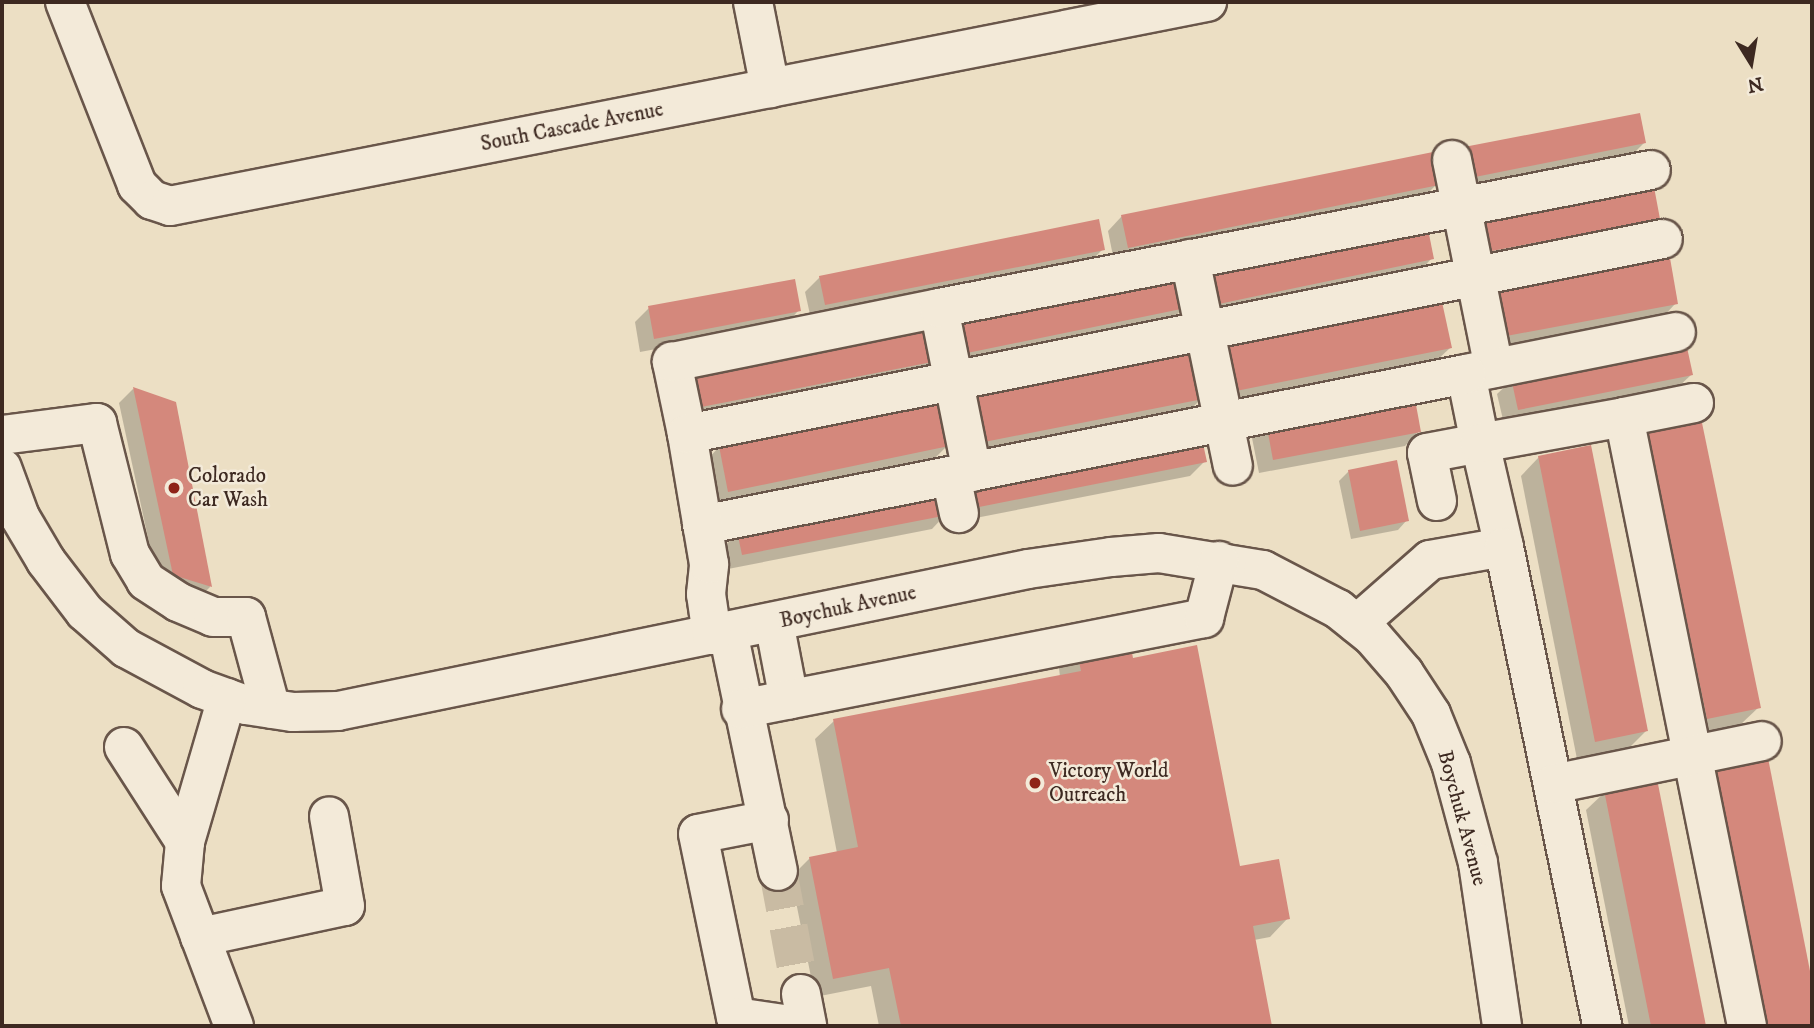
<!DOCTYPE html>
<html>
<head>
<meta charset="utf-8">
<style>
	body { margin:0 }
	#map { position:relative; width:1814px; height:1028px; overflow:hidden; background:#ecdfc4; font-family:"IM FELL DW Pica",serif }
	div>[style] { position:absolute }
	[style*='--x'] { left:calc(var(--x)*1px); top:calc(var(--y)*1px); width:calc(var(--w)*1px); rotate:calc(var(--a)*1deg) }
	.shadow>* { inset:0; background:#0003 }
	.building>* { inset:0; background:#d4887c }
	.minor-tunnel>* { height:38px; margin-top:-19px; transform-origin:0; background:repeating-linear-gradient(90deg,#c9bba3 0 38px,transparent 0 57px) }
	.roads { filter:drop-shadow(2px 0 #69564a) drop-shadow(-2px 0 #69564a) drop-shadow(0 2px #69564a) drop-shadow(0 -2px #69564a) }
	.minor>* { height:38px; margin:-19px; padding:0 19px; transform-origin:19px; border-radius:19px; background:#f3ead9 }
	.dots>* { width:19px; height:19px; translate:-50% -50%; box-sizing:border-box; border:4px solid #f3ead9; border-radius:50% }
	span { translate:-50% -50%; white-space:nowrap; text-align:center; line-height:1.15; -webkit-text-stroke:5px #f3ead9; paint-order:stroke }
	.street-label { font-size:21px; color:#3d2921 }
	.poi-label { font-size:21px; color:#3d2921 }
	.left { translate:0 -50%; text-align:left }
	.frame { position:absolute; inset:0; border:4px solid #3d2921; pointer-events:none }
	.north { position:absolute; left:1716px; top:28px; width:70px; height:70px; -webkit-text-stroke:5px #f3ead9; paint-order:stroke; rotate:169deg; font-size:19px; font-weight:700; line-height:28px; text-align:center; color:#3d2921 }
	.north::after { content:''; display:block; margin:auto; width:24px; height:32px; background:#3d2921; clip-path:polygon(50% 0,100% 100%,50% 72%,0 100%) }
</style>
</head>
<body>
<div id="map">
	<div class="shadow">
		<i style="clip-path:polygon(1644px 143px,1630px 157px,1456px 191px,1451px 163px)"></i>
		<i style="clip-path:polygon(1437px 184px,1423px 198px,1114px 261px,1108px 231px,1122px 216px)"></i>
		<i style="clip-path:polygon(1658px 218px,1644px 232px,1472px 265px,1481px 222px)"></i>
		<i style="clip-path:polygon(1103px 249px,1089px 263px,811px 319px,805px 292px,820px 277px)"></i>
		<i style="clip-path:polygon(1432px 258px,1418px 273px,1200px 318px,1193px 286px)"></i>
		<i style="clip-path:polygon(1676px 303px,1662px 318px,1488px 350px,1480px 307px)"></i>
		<i style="clip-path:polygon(1184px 307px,1170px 322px,953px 367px,961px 324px)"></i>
		<i style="clip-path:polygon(649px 308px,799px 310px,785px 325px,640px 352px,635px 322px)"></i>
		<i style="clip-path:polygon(1222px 347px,1450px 348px,1435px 362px,1217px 405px)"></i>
		<i style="clip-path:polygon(930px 362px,916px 376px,682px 421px,677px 392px)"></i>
		<i style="clip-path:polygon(1691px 375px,1676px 389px,1504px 424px,1497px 394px,1512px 380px)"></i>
		<i style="clip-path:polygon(133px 389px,175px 404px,210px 587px,196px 601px,159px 589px,119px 403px)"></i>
		<i style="clip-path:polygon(1201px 399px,1187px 413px,965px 457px,956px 410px)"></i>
		<i style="clip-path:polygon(1266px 424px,1419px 431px,1405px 446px,1259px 473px,1252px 438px)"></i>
		<i style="clip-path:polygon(1648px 430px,1759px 707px,1740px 725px,1689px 736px,1630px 449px)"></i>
		<i style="clip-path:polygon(947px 446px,933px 460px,714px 505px,705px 462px,719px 447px)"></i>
		<i style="clip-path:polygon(1539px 457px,1646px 731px,1628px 749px,1577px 759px,1521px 476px)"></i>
		<i style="clip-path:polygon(1205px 461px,1190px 476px,955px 522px,951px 501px)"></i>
		<i style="clip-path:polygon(1349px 471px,1407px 520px,1398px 530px,1351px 539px,1339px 481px)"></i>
		<i style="clip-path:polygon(946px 514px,932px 529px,728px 569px,724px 547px,738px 532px)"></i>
		<i style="clip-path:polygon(1077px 649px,1132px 660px,1239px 869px,1288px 918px,1270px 937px,1254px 940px,1270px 1026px,879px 1026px,871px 986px,815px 997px,791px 877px,810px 858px,837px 853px,815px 739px,834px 721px,1060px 677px,1059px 668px)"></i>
		<i style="clip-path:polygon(1767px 760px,1812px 990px,1812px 1026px,1745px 1026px,1698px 788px,1717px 769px)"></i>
		<i style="clip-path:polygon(1655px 781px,1704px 1026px,1629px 1026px,1586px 810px,1605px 792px)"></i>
	</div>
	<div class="building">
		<i style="clip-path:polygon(1640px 113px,1646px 143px,1470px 178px,1464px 147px)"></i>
		<i style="clip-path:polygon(1433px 152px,1439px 185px,1128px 248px,1121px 215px)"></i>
		<i style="clip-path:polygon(1654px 187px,1660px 219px,1486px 252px,1480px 220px)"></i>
		<i style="clip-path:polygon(1099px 219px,1105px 250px,825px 305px,819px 276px)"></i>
		<i style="clip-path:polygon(1427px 224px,1434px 259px,1214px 305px,1207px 270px)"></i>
		<i style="clip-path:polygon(1670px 258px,1678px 304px,1501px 337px,1493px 291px)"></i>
		<i style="clip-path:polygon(1180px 277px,1186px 308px,967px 353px,960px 322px)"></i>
		<i style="clip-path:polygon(795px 279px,801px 311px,654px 339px,648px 306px)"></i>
		<i style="clip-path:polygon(1442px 302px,1452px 348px,1231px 392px,1221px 346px)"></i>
		<i style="clip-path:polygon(926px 330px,932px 362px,696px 408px,690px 376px)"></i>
		<i style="clip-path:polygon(1686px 343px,1693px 375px,1518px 410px,1511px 378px)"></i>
		<i style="clip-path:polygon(1193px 350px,1203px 399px,979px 443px,969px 394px)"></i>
		<i style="clip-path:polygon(133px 387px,176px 402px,212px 587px,173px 575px)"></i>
		<i style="clip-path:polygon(1414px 394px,1421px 432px,1273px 460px,1266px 422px)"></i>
		<i style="clip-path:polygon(940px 401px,949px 446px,728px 492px,719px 446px)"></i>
		<i style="clip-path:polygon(1701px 418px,1761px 708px,1707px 719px,1647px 429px)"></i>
		<i style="clip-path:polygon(1202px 439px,1207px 462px,969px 509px,965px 485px)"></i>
		<i style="clip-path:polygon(1591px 445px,1648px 731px,1595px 742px,1538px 456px)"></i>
		<i style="clip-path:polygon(1397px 460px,1409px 521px,1360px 531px,1348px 470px)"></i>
		<i style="clip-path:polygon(943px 490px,948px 515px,742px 555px,737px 531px)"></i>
		<i style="clip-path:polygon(1129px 637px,1133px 658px,1197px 645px,1240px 866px,1279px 859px,1290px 919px,1253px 926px,1272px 1026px,901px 1026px,889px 968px,833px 979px,809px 857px,858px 847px,833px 719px,1081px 671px,1076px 647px)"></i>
		<i style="clip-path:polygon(1768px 758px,1812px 981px,1812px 1026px,1767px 1026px,1716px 768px)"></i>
		<i style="clip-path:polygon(1657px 779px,1706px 1026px,1651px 1026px,1604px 790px)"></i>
	</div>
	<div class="minor-tunnel">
		<i style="--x:778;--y:871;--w:125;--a:79.4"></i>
	</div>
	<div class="roads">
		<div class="minor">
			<i style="--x:65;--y:2;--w:197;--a:68.5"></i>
			<i style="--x:137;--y:185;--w:21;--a:45"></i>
			<i style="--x:152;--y:200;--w:19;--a:18"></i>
			<i style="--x:170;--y:206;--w:1057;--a:-11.13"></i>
			<i style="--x:753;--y:2;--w:88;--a:78.8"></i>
			<i style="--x:1452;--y:160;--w:212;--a:78.6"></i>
			<i style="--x:1190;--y:259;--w:211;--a:78.3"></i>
			<i style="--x:1694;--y:403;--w:71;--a:168.7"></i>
			<i style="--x:1624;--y:417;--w:621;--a:78.58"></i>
			<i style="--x:687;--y:434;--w:74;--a:-101.8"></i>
			<i style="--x:672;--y:362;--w:272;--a:-11.4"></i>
			<i style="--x:2;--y:435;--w:96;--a:-7.2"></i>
			<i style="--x:97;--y:423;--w:135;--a:75.9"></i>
			<i style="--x:130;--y:554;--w:31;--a:59"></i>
			<i style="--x:146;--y:581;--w:38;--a:33"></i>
			<i style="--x:178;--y:602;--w:38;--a:23"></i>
			<i style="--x:213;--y:617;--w:33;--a:0"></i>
			<i style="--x:246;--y:617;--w:95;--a:74.8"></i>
			<i style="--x:2;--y:468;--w:52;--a:69.8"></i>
			<i style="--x:20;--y:517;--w:51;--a:59.4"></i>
			<i style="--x:46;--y:561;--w:64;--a:52.6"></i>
			<i style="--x:85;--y:612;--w:55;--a:41.3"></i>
			<i style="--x:126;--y:648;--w:86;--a:28.3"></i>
			<i style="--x:202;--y:689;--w:47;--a:20"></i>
			<i style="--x:246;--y:705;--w:48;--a:8.5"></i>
			<i style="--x:293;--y:712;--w:45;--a:-1.3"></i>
			<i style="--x:338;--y:711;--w:704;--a:-11.63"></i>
			<i style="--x:1028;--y:569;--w:84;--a:-8.2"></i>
			<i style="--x:1111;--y:557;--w:48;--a:-4.8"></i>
			<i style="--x:1159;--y:553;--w:105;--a:9.3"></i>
			<i style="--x:1263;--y:570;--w:85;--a:27.5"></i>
			<i style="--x:1338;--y:609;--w:43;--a:38.5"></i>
			<i style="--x:1372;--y:636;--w:49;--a:49.1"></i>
			<i style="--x:1404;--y:673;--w:49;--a:56.6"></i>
			<i style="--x:1431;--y:714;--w:53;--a:67.8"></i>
			<i style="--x:1451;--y:763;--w:104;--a:74.9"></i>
			<i style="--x:1478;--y:863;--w:165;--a:81.6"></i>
			<i style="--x:972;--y:472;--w:167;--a:-101.4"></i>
			<i style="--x:939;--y:308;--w:725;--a:-10.97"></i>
			<i style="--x:951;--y:476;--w:38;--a:78"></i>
			<i style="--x:1437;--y:501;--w:49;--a:-101.8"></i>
			<i style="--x:1427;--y:453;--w:54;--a:-10.7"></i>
			<i style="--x:1480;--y:443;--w:70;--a:-101.5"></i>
			<i style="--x:1466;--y:374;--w:214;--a:-11.3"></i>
			<i style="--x:702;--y:525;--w:779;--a:-11.18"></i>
			<i style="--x:1504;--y:547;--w:107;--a:-103"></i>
			<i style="--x:1480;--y:443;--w:146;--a:-10.2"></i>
			<i style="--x:774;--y:622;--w:79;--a:79.1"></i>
			<i style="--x:1357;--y:624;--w:97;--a:-41.2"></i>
			<i style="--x:1430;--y:560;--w:75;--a:-10"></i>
			<i style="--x:1504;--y:547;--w:489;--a:78.4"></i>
			<i style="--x:728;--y:632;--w:244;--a:78.2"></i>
			<i style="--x:712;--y:635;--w:41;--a:-98.3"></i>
			<i style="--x:706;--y:594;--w:30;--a:-84"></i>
			<i style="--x:709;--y:564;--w:132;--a:-99.6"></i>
			<i style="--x:687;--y:434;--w:995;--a:-11.3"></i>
			<i style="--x:227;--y:698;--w:150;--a:106.3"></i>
			<i style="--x:185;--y:842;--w:44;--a:95.2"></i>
			<i style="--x:181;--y:886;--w:150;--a:69.3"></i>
			<i style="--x:741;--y:709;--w:472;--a:-11.1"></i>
			<i style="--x:1204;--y:618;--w:59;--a:-75.3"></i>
			<i style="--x:124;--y:747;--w:113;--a:57.3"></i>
			<i style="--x:1553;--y:784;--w:213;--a:-11.6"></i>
			<i style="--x:769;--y:820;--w:72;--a:168.8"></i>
			<i style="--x:698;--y:834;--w:187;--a:78.3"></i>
			<i style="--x:736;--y:1017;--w:62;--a:8.4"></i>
			<i style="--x:200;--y:937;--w:148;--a:-12.1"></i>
			<i style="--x:345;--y:906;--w:91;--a:-100.1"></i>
			<i style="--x:801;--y:994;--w:33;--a:79"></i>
		</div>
	</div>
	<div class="dots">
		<i style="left:174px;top:488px;background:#8f2418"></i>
		<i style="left:1035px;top:783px;background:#8f2418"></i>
	</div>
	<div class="street-label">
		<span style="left:572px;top:127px;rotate:-11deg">South Cascade Avenue</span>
		<span style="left:848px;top:607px;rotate:-12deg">Boychuk Avenue</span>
		<span style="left:1462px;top:818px;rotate:75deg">Boychuk Avenue</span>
	</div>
	<div class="poi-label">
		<span class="left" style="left:188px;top:488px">Colorado<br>Car Wash</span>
		<span class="left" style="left:1049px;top:783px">Victory World<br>Outreach</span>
	</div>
	<div class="frame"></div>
	<div class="north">N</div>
</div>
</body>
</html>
